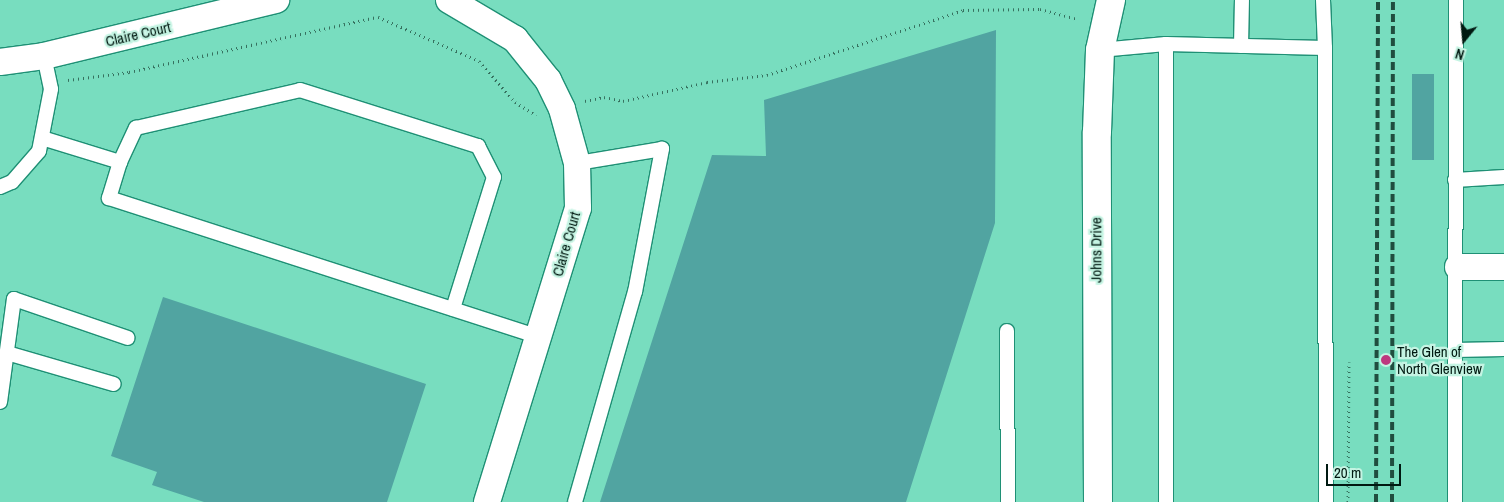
<!DOCTYPE html>
<html>
<head>
<meta charset="utf-8">
<style>
	body { margin:0 }
	#map { position:relative; width:1504px; height:502px; overflow:hidden; background:#78ddbf; font-family:"Archivo Narrow",sans-serif }
	div>[style] { position:absolute }
	[style*='--x'] { left:calc(var(--x)*1px); top:calc(var(--y)*1px); width:calc(var(--w)*1px); rotate:calc(var(--a)*1deg) }
	.building>* { inset:0; background:#51a4a1 }
	.path>* { height:3px; margin-top:-1.5px; transform-origin:0; background:repeating-linear-gradient(90deg,#36715f 0 1px,transparent 0 5px) }
	.roads { filter:drop-shadow(1px 0 #1f9075) drop-shadow(-1px 0 #1f9075) drop-shadow(0 1px #1f9075) drop-shadow(0 -1px #1f9075) }
	.lane>* { height:14px; margin:-7px; padding:0 7px; transform-origin:7px; border-radius:7px; background:#fff }
	.street>* { height:26px; margin:-13px; padding:0 13px; transform-origin:13px; border-radius:13px; background:#fff }
	.secondary>* { height:28px; margin:-14px; padding:0 14px; transform-origin:14px; border-radius:14px; background:#fff }
	.rail>* { height:4px; margin-top:-2px; transform-origin:0; background:repeating-linear-gradient(90deg,#204d3f 0 8px,transparent 0 12px) }
	.dots>* { width:14px; height:14px; translate:-50% -50%; box-sizing:border-box; border:2px solid #c5f4e3; border-radius:50% }
	span { translate:-50% -50%; white-space:nowrap; text-align:center; line-height:1.15; -webkit-text-stroke:4.5px #c5f4e3; paint-order:stroke }
	.street-label { font-size:15px; color:#001911 }
	.poi-label { font-size:15px; color:#001911 }
	.left { translate:0 -50%; text-align:left }
	.north { position:absolute; left:1439px; top:15px; width:50px; height:50px; -webkit-text-stroke:4px #c5f4e3; paint-order:stroke; rotate:197deg; font-size:14px; font-weight:700; line-height:20px; text-align:center; color:#001911 }
	.north::after { content:''; display:block; margin:auto; width:18px; height:22px; background:#001911; clip-path:polygon(50% 0,100% 100%,50% 72%,0 100%) }
	.scale { position:absolute; left:1326px; top:464px; width:75px; height:22px; box-sizing:border-box; border:2px solid #001911; border-top:0; padding-left:6px; font-size:15px; line-height:18px; white-space:nowrap; color:#001911; -webkit-text-stroke:4px #c5f4e3; paint-order:stroke }
</style>
</head>
<body>
<div id="map">
	<div class="building">
		<i style="clip-path:polygon(996px 30px,995px 223px,906px 502px,600px 502px,712px 155px,766px 156px,764px 100px)"></i>
		<i style="clip-path:polygon(1412px 74px,1434px 74px,1434px 160px,1412px 160px)"></i>
		<i style="clip-path:polygon(163px 297px,426px 384px,387px 502px,204px 502px,152px 485px,157px 472px,111px 456px)"></i>
	</div>
	<div class="path">
		<i style="--x:68;--y:80;--w:62;--a:-7.5"></i>
		<i style="--x:129;--y:72;--w:255;--a:-12.5"></i>
		<i style="--x:378;--y:17;--w:110;--a:23.5"></i>
		<i style="--x:479;--y:61;--w:55;--a:48.7"></i>
		<i style="--x:515;--y:102;--w:25;--a:32"></i>
		<i style="--x:585;--y:101;--w:19;--a:-12"></i>
		<i style="--x:604;--y:97;--w:19;--a:12"></i>
		<i style="--x:623;--y:101;--w:86;--a:-12.7"></i>
		<i style="--x:707;--y:82;--w:60;--a:-6.7"></i>
		<i style="--x:767;--y:75;--w:206;--a:-18.3"></i>
		<i style="--x:963;--y:10;--w:77;--a:-0.7"></i>
		<i style="--x:1040;--y:9;--w:39;--a:15"></i>
		<i style="--x:1348;--y:502;--w:140;--a:-89.6"></i>
	</div>
	<div class="roads">
		<div class="lane">
			<i style="--x:1323;--y:0;--w:48;--a:87.6"></i>
			<i style="--x:1166;--y:44;--w:458;--a:90"></i>
			<i style="--x:1241;--y:46;--w:46;--a:-88.8"></i>
			<i style="--x:1100;--y:50;--w:66;--a:-5.2"></i>
			<i style="--x:1166;--y:44;--w:159;--a:1.4"></i>
			<i style="--x:1325;--y:48;--w:454;--a:89.9"></i>
			<i style="--x:42;--y:138;--w:82;--a:17.1"></i>
			<i style="--x:120;--y:162;--w:38;--a:107"></i>
			<i style="--x:109;--y:198;--w:452;--a:17.9"></i>
			<i style="--x:120;--y:162;--w:38;--a:-65"></i>
			<i style="--x:136;--y:128;--w:168;--a:-13"></i>
			<i style="--x:300;--y:90;--w:187;--a:17.5"></i>
			<i style="--x:478;--y:146;--w:35;--a:63"></i>
			<i style="--x:494;--y:177;--w:138;--a:107.3"></i>
			<i style="--x:1455;--y:180;--w:49;--a:-3.5"></i>
			<i style="--x:0;--y:187;--w:13;--a:-23"></i>
			<i style="--x:12;--y:182;--w:41;--a:-48.9"></i>
			<i style="--x:39;--y:151;--w:63;--a:-79"></i>
			<i style="--x:51;--y:89;--w:34;--a:-102"></i>
			<i style="--x:1007;--y:331;--w:171;--a:89.7"></i>
			<i style="--x:1455;--y:350;--w:49;--a:-1.2"></i>
			<i style="--x:7;--y:353;--w:111;--a:16.2"></i>
			<i style="--x:0;--y:402;--w:104;--a:-82.3"></i>
			<i style="--x:14;--y:299;--w:120;--a:18.9"></i>
			<i style="--x:575;--y:502;--w:218;--a:-74.1"></i>
			<i style="--x:635;--y:292;--w:146;--a:-79.3"></i>
			<i style="--x:662;--y:149;--w:86;--a:170.6"></i>
			<i style="--x:1455;--y:502;--w:502;--a:-89.89"></i>
		</div>
		<div class="street">
			<i style="--x:449;--y:0;--w:77;--a:30.6"></i>
			<i style="--x:515;--y:39;--w:53;--a:51.2"></i>
			<i style="--x:548;--y:80;--w:32;--a:64"></i>
			<i style="--x:562;--y:109;--w:56;--a:74.5"></i>
			<i style="--x:577;--y:163;--w:45;--a:88.7"></i>
			<i style="--x:578;--y:208;--w:308;--a:107.2"></i>
			<i style="--x:0;--y:62;--w:44;--a:-7.8"></i>
			<i style="--x:44;--y:56;--w:239;--a:-13.6"></i>
			<i style="--x:1458;--y:267;--w:46;--a:0"></i>
		</div>
		<div class="secondary">
			<i style="--x:1098;--y:502;--w:370;--a:-90.2"></i>
			<i style="--x:1097;--y:132;--w:82;--a:-87.9"></i>
			<i style="--x:1100;--y:50;--w:51;--a:-77.6"></i>
		</div>
	</div>
	<div class="rail">
		<i style="--x:1376;--y:502;--w:502;--a:-89.77"></i>
		<i style="--x:1392;--y:502;--w:502;--a:-89.89"></i>
	</div>
	<div class="dots">
		<i style="left:1386px;top:360px;background:#bd397f"></i>
	</div>
	<div class="street-label">
		<span style="left:138px;top:34px;rotate:-13deg">Claire Court</span>
		<span style="left:566px;top:244px;rotate:-74deg">Claire Court</span>
		<span style="left:1096px;top:250px;rotate:-90deg">Johns Drive</span>
	</div>
	<div class="poi-label">
		<span class="left" style="left:1397px;top:360px">The Glen of<br>North Glenview</span>
	</div>
	<div class="north">N</div>
	<div class="scale">20 m</div>
</div>
</body>
</html>
